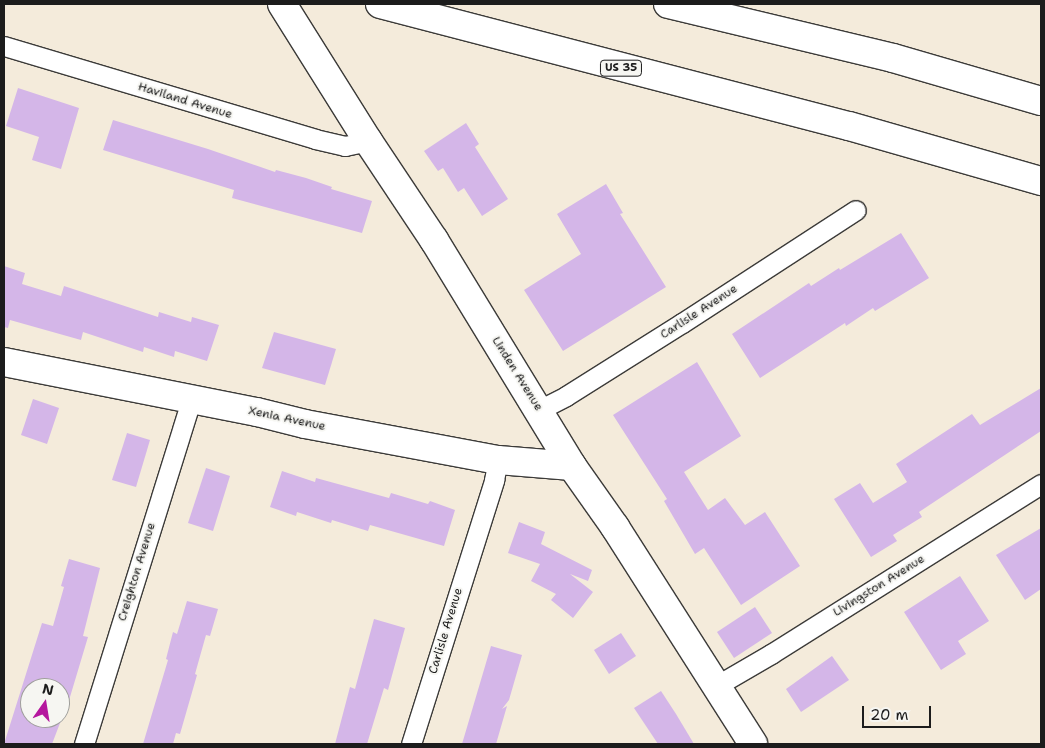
<!DOCTYPE html>
<html>
<head>
<meta charset="utf-8">
<style>
	body { margin:0 }
	#map { position:relative; width:1045px; height:748px; overflow:hidden; background:#f4ebdb; font-family:"Shantell Sans",sans-serif }
	div>[style] { position:absolute }
	[style*='--x'] { left:calc(var(--x)*1px); top:calc(var(--y)*1px); width:calc(var(--w)*1px); rotate:calc(var(--a)*1deg) }
	.building>* { inset:0; background:#d4b6e8 }
	.roads { filter:drop-shadow(1px 0 #3c3b39) drop-shadow(-1px 0 #3c3b39) drop-shadow(0 1px #3c3b39) drop-shadow(0 -1px #3c3b39) }
	.street>* { height:19px; margin:-9.5px; padding:0 9.5px; transform-origin:9.5px; border-radius:9.5px; background:#fff }
	.secondary>* { height:28px; margin:-14px; padding:0 14px; transform-origin:14px; border-radius:14px; background:#fff }
	.highway>* { height:28px; margin:-14px; padding:0 14px; transform-origin:14px; border-radius:14px; background:#fff }
	span { translate:-50% -50%; white-space:nowrap; text-align:center; line-height:1.15; -webkit-text-stroke:4px #f6f6f2; paint-order:stroke }
	.shield-label span { padding:1px 4px; background:#f6f6f2; border:1px solid; border-radius:4px; -webkit-text-stroke-width:0 }
	.shield-label { font-size:11px; color:#1c1c1c; font-weight:700 }
	.street-label { font-size:12px; color:#1c1c1c }
	.frame { position:absolute; inset:0; border:5px solid #1c1c1c; pointer-events:none }
	.north { position:absolute; left:20px; top:678px; width:50px; height:50px; box-sizing:border-box; background:#f6f6f2; border:1px solid #9f9f9c; border-radius:50%; rotate:13deg; font-size:14px; font-weight:700; line-height:20px; text-align:center; color:#1c1c1c }
	.north::after { content:''; display:block; margin:auto; width:18px; height:22px; background:#b5179e; clip-path:polygon(50% 0,100% 100%,50% 72%,0 100%) }
	.scale { position:absolute; left:862px; top:706px; width:69px; height:22px; box-sizing:border-box; border:2px solid #1c1c1c; border-top:0; padding-left:6px; font-size:15px; line-height:18px; white-space:nowrap; color:#1c1c1c; -webkit-text-stroke:4px #f6f6f2; paint-order:stroke }
</style>
</head>
<body>
<div id="map">
	<div class="building">
		<i style="clip-path:polygon(18px 88px,79px 108px,61px 169px,32px 160px,39px 137px,6px 126px)"></i>
		<i style="clip-path:polygon(113px 120px,208px 149px,275px 172px,276px 170px,306px 178px,332px 187px,331px 189px,372px 201px,362px 233px,232px 198px,234px 190px,103px 150px)"></i>
		<i style="clip-path:polygon(466px 123px,479px 144px,475px 147px,508px 199px,482px 216px,464px 188px,458px 192px,443px 168px,438px 171px,424px 151px)"></i>
		<i style="clip-path:polygon(606px 184px,623px 213px,620px 214px,666px 287px,563px 351px,524px 290px,581px 254px,557px 214px)"></i>
		<i style="clip-path:polygon(901px 233px,929px 278px,875px 311px,873px 308px,846px 326px,845px 323px,760px 378px,732px 334px,809px 283px,811px 286px,839px 268px,840px 270px)"></i>
		<i style="clip-path:polygon(4px 266px,25px 273px,22px 284px,61px 296px,64px 286px,158px 317px,159px 312px,191px 322px,192px 317px,219px 325px,207px 361px,175px 351px,174px 357px,144px 347px,143px 352px,83px 332px,81px 340px,10px 320px,8px 328px,4px 327px)"></i>
		<i style="clip-path:polygon(274px 332px,336px 349px,325px 385px,262px 368px)"></i>
		<i style="clip-path:polygon(697px 362px,741px 436px,684px 472px,708px 510px,725px 498px,745px 525px,765px 512px,800px 566px,741px 605px,704px 548px,695px 554px,664px 501px,667px 499px,613px 415px)"></i>
		<i style="clip-path:polygon(1041px 388px,1041px 431px,919px 512px,922px 517px,893px 535px,897px 541px,871px 557px,834px 499px,860px 483px,873px 503px,907px 482px,896px 464px,972px 414px,980px 425px)"></i>
		<i style="clip-path:polygon(33px 399px,59px 408px,47px 444px,21px 435px)"></i>
		<i style="clip-path:polygon(127px 433px,150px 440px,136px 487px,112px 480px)"></i>
		<i style="clip-path:polygon(206px 468px,230px 476px,213px 531px,188px 523px)"></i>
		<i style="clip-path:polygon(282px 471px,315px 482px,316px 478px,389px 498px,391px 493px,428px 504px,430px 501px,455px 510px,444px 546px,370px 525px,368px 531px,332px 520px,331px 523px,297px 512px,296px 516px,270px 507px)"></i>
		<i style="clip-path:polygon(519px 522px,545px 532px,541px 544px,592px 570px,588px 581px,570px 574px,593px 592px,573px 618px,551px 600px,556px 594px,531px 581px,540px 564px,508px 553px)"></i>
		<i style="clip-path:polygon(1041px 528px,1041px 589px,1025px 600px,996px 555px)"></i>
		<i style="clip-path:polygon(evenodd,69px 559px,100px 568px,83px 636px,88px 637px,70px 697px,52px 744px,4px 744px,42px 623px,53px 626px,64px 587px,61px 586px,69px 559px,30px 688px,60px 688px,60px 718px,30px 718px,30px 688px)"></i>
		<i style="clip-path:polygon(960px 576px,989px 621px,958px 641px,966px 654px,941px 670px,904px 612px)"></i>
		<i style="clip-path:polygon(187px 601px,218px 609px,210px 636px,206px 635px,195px 674px,197px 675px,180px 734px,176px 733px,173px 744px,143px 744px,168px 660px,166px 659px,173px 632px,177px 634px)"></i>
		<i style="clip-path:polygon(755px 607px,772px 633px,734px 658px,717px 632px)"></i>
		<i style="clip-path:polygon(374px 619px,405px 628px,388px 690px,384px 688px,367px 744px,335px 744px,350px 687px,355px 689px)"></i>
		<i style="clip-path:polygon(621px 633px,636px 656px,609px 674px,594px 650px)"></i>
		<i style="clip-path:polygon(491px 646px,522px 655px,509px 700px,502px 709px,507px 706px,496px 744px,462px 744px)"></i>
		<i style="clip-path:polygon(832px 656px,849px 680px,801px 712px,786px 689px)"></i>
		<i style="clip-path:polygon(661px 691px,676px 714px,694px 744px,658px 744px,634px 708px)"></i>
	</div>
	<div class="roads">
		<div class="street">
			<i style="--x:4;--y:46;--w:325;--a:16.6"></i>
			<i style="--x:315;--y:139;--w:31;--a:13"></i>
			<i style="--x:345;--y:146;--w:24;--a:-12"></i>
			<i style="--x:539;--y:410;--w:30;--a:-27"></i>
			<i style="--x:566;--y:396;--w:137;--a:-32.2"></i>
			<i style="--x:682;--y:323;--w:207;--a:-33"></i>
			<i style="--x:716;--y:686;--w:64;--a:-30.2"></i>
			<i style="--x:771;--y:654;--w:319;--a:-32.2"></i>
			<i style="--x:84;--y:744;--w:360;--a:-72.7"></i>
			<i style="--x:411;--y:744;--w:277;--a:-72.5"></i>
			<i style="--x:494;--y:480;--w:20;--a:-79"></i>
		</div>
		<div class="secondary">
			<i style="--x:282;--y:4;--w:162;--a:57.9"></i>
			<i style="--x:368;--y:141;--w:119;--a:56.3"></i>
			<i style="--x:434;--y:240;--w:265;--a:58.6"></i>
			<i style="--x:572;--y:466;--w:75;--a:54.8"></i>
			<i style="--x:615;--y:527;--w:257;--a:57.5"></i>
			<i style="--x:4;--y:362;--w:258;--a:11.2"></i>
			<i style="--x:257;--y:412;--w:49;--a:14"></i>
			<i style="--x:305;--y:424;--w:196;--a:10.6"></i>
			<i style="--x:498;--y:460;--w:74;--a:4.6"></i>
		</div>
		<div class="highway">
			<i style="--x:380;--y:4;--w:485;--a:14.6"></i>
			<i style="--x:849;--y:126;--w:200;--a:16"></i>
			<i style="--x:668;--y:4;--w:231;--a:13.5"></i>
			<i style="--x:893;--y:58;--w:154;--a:16.2"></i>
		</div>
	</div>
	<div class="shield-label">
		<span style="left:621px;top:68px">US 35</span>
	</div>
	<div class="street-label">
		<span style="left:185px;top:101px;rotate:17deg">Haviland Avenue</span>
		<span style="left:699px;top:312px;rotate:-33deg">Carlisle Avenue</span>
		<span style="left:517px;top:374px;rotate:58deg">Linden Avenue</span>
		<span style="left:287px;top:419px;rotate:12deg">Xenia Avenue</span>
		<span style="left:137px;top:572px;rotate:-73deg">Creighton Avenue</span>
		<span style="left:879px;top:586px;rotate:-32deg">Livingston Avenue</span>
		<span style="left:446px;top:631px;rotate:-73deg">Carlisle Avenue</span>
	</div>
	<div class="frame"></div>
	<div class="north">N</div>
	<div class="scale">20 m</div>
</div>
</body>
</html>
